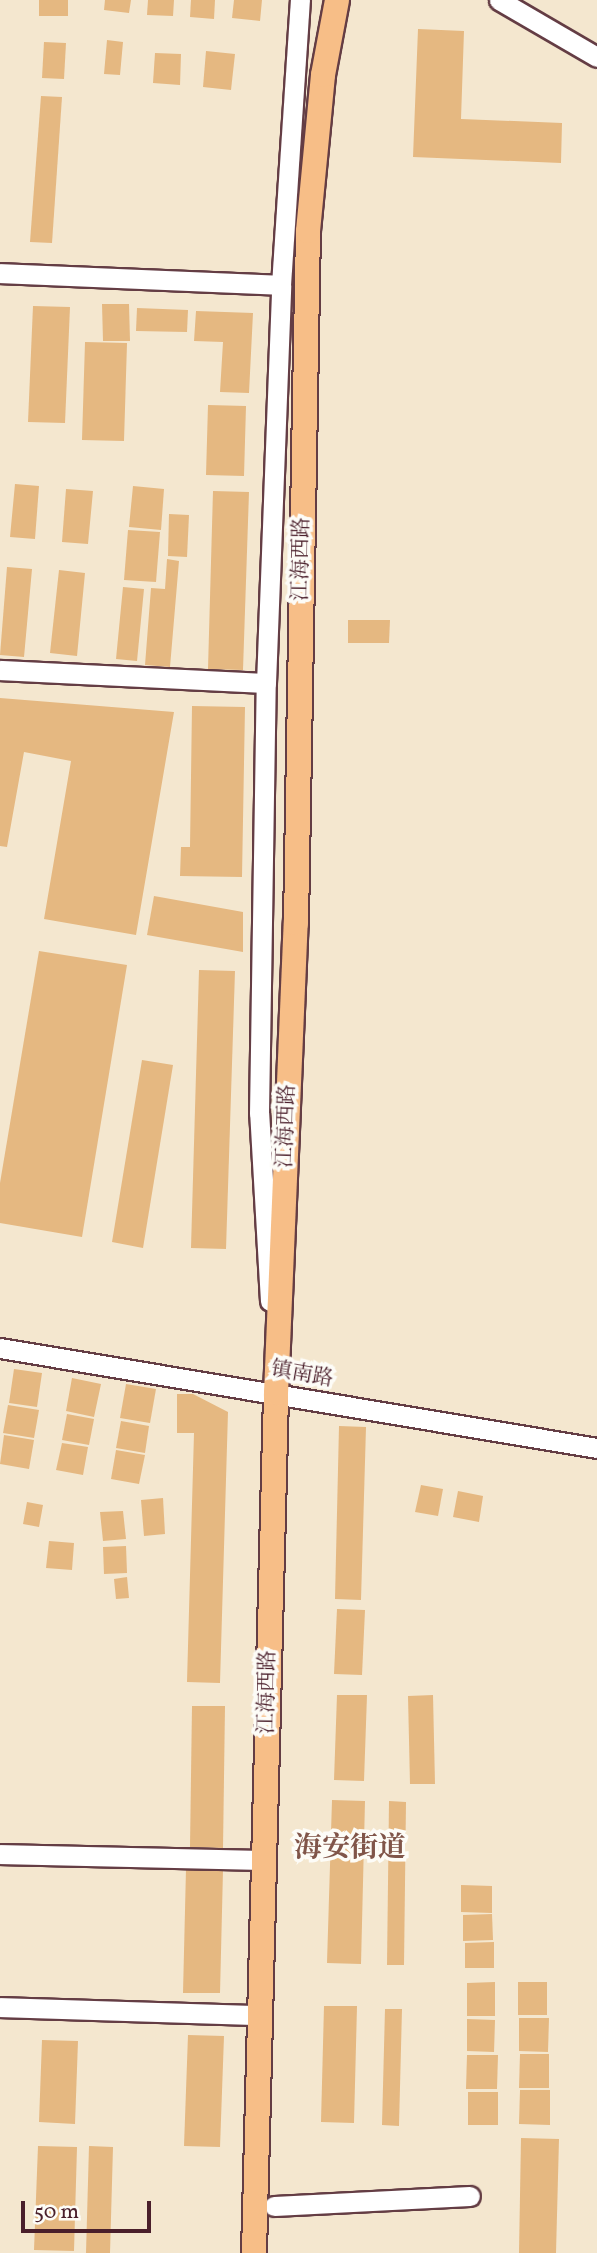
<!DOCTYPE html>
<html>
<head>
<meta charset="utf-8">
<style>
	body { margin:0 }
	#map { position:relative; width:597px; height:2253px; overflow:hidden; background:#f4e7cf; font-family:Vollkorn,"Noto Serif SC",serif }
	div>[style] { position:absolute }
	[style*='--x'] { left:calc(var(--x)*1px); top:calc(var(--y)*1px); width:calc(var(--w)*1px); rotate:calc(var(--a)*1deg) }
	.building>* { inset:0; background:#e5b881 }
	.roads { filter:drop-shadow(2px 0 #643d44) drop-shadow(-2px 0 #643d44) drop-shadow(0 2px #643d44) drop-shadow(0 -2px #643d44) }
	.minor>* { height:19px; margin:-9.5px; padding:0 9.5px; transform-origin:9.5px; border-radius:9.5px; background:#fff }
	.major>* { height:24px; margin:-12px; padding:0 12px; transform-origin:12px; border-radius:12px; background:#f7be87 }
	span { translate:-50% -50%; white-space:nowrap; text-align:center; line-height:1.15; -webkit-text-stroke:7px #fdfcf7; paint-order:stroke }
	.street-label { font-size:21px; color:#4a1f2b }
	.district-label { font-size:28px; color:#805549; font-weight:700 }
	.scale { position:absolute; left:21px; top:2201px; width:130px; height:32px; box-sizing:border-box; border:4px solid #4a1f2b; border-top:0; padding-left:9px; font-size:21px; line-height:24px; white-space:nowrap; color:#4a1f2b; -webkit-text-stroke:5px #fdfcf7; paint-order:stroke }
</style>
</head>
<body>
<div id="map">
	<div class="building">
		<i style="clip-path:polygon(39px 0,68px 0,68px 16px,39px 16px)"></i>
		<i style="clip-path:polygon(105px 0,131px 0,129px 13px,104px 10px)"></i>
		<i style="clip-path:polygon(148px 0,174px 0,173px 16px,147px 15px)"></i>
		<i style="clip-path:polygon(191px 0,215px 0,214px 19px,190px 17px)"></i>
		<i style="clip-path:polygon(234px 0,262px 0,260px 21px,232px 18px)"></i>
		<i style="clip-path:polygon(418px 29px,464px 31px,461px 119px,562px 123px,561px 163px,413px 157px)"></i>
		<i style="clip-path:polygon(107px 40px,123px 42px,120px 75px,104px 74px)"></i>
		<i style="clip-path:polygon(44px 42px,66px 43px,64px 79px,42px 78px)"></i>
		<i style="clip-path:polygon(206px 51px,235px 54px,231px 90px,203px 87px)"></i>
		<i style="clip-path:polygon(155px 53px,181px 54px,180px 85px,153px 83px)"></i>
		<i style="clip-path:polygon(41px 96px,62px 97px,52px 243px,30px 242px)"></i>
		<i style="clip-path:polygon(102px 304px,129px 304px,130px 341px,103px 341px)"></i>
		<i style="clip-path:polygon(33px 306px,70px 307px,65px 423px,28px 422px)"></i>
		<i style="clip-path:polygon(137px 308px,188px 310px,187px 332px,136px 331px)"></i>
		<i style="clip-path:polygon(196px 311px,253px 313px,249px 393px,220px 392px,223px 342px,194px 341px)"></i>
		<i style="clip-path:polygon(85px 342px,127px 343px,124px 441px,82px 440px)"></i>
		<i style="clip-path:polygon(208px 405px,246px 406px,244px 476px,206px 475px)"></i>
		<i style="clip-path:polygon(15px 484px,39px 486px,35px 539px,10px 537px)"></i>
		<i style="clip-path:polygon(133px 486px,164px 489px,161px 530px,129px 527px)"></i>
		<i style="clip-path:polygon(66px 489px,93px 491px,88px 544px,62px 542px)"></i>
		<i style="clip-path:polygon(213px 491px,249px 492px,243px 670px,208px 669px)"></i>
		<i style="clip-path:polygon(169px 514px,189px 515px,187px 557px,168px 556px)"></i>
		<i style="clip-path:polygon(128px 530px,160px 532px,156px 582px,124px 580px)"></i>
		<i style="clip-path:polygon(167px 559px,179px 561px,170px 667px,145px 665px,151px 588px,165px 589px)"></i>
		<i style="clip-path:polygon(7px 567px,32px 569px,24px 657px,0 655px)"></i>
		<i style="clip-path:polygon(59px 570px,85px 573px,77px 656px,50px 653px)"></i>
		<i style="clip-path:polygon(123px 587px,144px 589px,137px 661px,116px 659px)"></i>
		<i style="clip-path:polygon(348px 620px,390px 620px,389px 643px,348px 643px)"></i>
		<i style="clip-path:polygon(0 698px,174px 712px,136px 935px,44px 919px,71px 761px,24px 752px,7px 847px,0 846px)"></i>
		<i style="clip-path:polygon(192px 706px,245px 707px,242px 877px,180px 876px,181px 847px,190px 847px)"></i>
		<i style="clip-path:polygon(154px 896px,243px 912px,243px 952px,147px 935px)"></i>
		<i style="clip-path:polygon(39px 951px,127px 965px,82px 1237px,0 1223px,0 1183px)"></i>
		<i style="clip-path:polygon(199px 970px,235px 971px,226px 1249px,191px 1248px)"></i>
		<i style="clip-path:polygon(142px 1060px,173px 1065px,143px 1248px,112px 1242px)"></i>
		<i style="clip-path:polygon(14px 1369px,42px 1373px,37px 1407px,9px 1403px)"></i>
		<i style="clip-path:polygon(72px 1378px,101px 1384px,94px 1417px,66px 1411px)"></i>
		<i style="clip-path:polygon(126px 1384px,156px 1389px,150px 1423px,120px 1418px)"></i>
		<i style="clip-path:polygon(177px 1394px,193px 1394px,228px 1412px,220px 1683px,187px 1682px,194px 1433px,177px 1433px)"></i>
		<i style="clip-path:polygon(8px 1405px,39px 1410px,34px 1438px,3px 1433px)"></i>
		<i style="clip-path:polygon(67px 1414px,94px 1419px,89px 1445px,62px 1440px)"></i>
		<i style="clip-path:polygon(121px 1421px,149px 1426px,145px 1453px,116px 1448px)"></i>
		<i style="clip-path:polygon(339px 1426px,366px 1427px,361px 1600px,335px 1599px)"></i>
		<i style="clip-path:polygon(4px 1435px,34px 1440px,29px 1469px,0 1464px)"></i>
		<i style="clip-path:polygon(62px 1443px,88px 1447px,83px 1475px,56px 1470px)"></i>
		<i style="clip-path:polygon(116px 1450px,145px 1455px,139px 1484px,111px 1479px)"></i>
		<i style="clip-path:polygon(421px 1485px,443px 1489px,438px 1516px,415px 1512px)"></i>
		<i style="clip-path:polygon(458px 1491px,483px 1496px,479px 1522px,453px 1517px)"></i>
		<i style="clip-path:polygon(163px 1498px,165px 1534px,144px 1536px,141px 1500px)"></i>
		<i style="clip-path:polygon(27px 1502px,43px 1505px,39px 1527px,23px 1524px)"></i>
		<i style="clip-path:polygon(123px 1511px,126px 1539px,103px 1541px,100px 1512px)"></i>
		<i style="clip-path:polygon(49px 1541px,74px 1543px,72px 1570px,46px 1568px)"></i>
		<i style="clip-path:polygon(126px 1546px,127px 1573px,104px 1574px,103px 1547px)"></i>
		<i style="clip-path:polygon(127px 1577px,129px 1598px,116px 1599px,114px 1579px)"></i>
		<i style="clip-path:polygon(337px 1609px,365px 1610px,362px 1675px,334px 1674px)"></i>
		<i style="clip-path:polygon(337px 1695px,367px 1695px,364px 1781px,334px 1780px)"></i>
		<i style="clip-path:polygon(433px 1695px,435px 1784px,410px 1784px,408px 1696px)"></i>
		<i style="clip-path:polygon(192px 1706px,225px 1706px,223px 1848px,190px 1847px)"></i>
		<i style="clip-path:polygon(332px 1800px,365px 1801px,361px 1964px,327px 1963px)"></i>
		<i style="clip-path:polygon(389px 1801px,406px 1802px,404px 1965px,387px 1965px)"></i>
		<i style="clip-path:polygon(186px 1869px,223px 1870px,220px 1993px,183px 1993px)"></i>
		<i style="clip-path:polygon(461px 1885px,492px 1886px,492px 1913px,461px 1912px)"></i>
		<i style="clip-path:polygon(492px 1914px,493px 1940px,463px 1941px,463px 1915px)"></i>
		<i style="clip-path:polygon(494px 1942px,494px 1968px,465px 1968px,465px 1943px)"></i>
		<i style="clip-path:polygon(495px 1982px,495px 2016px,467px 2016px,467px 1983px)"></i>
		<i style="clip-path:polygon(518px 1982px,547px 1982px,547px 2015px,518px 2015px)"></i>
		<i style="clip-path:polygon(324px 2006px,357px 2006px,354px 2123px,321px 2122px)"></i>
		<i style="clip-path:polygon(385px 2009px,402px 2009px,399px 2126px,382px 2125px)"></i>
		<i style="clip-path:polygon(519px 2018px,549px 2018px,548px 2052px,519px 2051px)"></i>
		<i style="clip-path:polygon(467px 2019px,495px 2020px,494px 2052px,467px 2051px)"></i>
		<i style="clip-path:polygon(188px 2035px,224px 2036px,220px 2147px,184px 2146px)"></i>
		<i style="clip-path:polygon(42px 2040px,78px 2041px,75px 2124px,39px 2122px)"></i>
		<i style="clip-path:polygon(520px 2054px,549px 2054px,549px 2088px,519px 2088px)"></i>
		<i style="clip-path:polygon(467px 2055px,498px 2055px,497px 2089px,466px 2089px)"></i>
		<i style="clip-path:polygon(520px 2090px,550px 2090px,550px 2125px,519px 2124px)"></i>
		<i style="clip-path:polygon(468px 2092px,498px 2092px,498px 2125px,468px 2125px)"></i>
		<i style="clip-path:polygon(521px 2138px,559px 2139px,556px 2253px,519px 2253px)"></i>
		<i style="clip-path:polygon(38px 2146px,77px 2147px,74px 2251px,34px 2250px)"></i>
		<i style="clip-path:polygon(89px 2146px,113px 2147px,110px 2253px,86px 2253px)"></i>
	</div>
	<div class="roads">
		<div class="minor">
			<i style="--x:499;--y:0;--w:113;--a:30.2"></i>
			<i style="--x:0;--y:273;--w:281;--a:2.4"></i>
			<i style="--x:0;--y:670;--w:266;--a:2.8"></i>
			<i style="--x:270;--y:1301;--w:188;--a:-93.3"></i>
			<i style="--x:259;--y:1113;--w:430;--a:-89.1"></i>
			<i style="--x:266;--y:683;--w:398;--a:-87.8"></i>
			<i style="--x:281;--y:285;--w:286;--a:-86.2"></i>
			<i style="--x:0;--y:1348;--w:605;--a:9.51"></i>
			<i style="--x:0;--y:1854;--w:264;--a:1.3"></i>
			<i style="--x:0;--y:2007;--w:260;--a:1.8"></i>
			<i style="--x:274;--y:2206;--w:196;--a:-2.9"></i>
		</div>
		<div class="major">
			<i style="--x:254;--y:2253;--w:860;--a:-88.53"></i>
			<i style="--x:276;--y:1393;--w:470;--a:-87.6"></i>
			<i style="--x:296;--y:923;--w:692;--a:-89.01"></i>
			<i style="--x:308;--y:231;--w:157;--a:-84.5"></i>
			<i style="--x:323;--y:75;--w:76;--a:-79.4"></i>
		</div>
	</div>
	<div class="street-label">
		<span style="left:302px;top:559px;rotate:-89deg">江海西路</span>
		<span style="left:287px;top:1126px;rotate:-88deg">江海西路</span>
		<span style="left:302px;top:1375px;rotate:10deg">镇南路</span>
		<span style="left:268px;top:1692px;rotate:-89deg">江海西路</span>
	</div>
	<div class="district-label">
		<span style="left:350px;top:1849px">海安街道</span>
	</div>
	<div class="scale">50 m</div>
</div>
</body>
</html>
